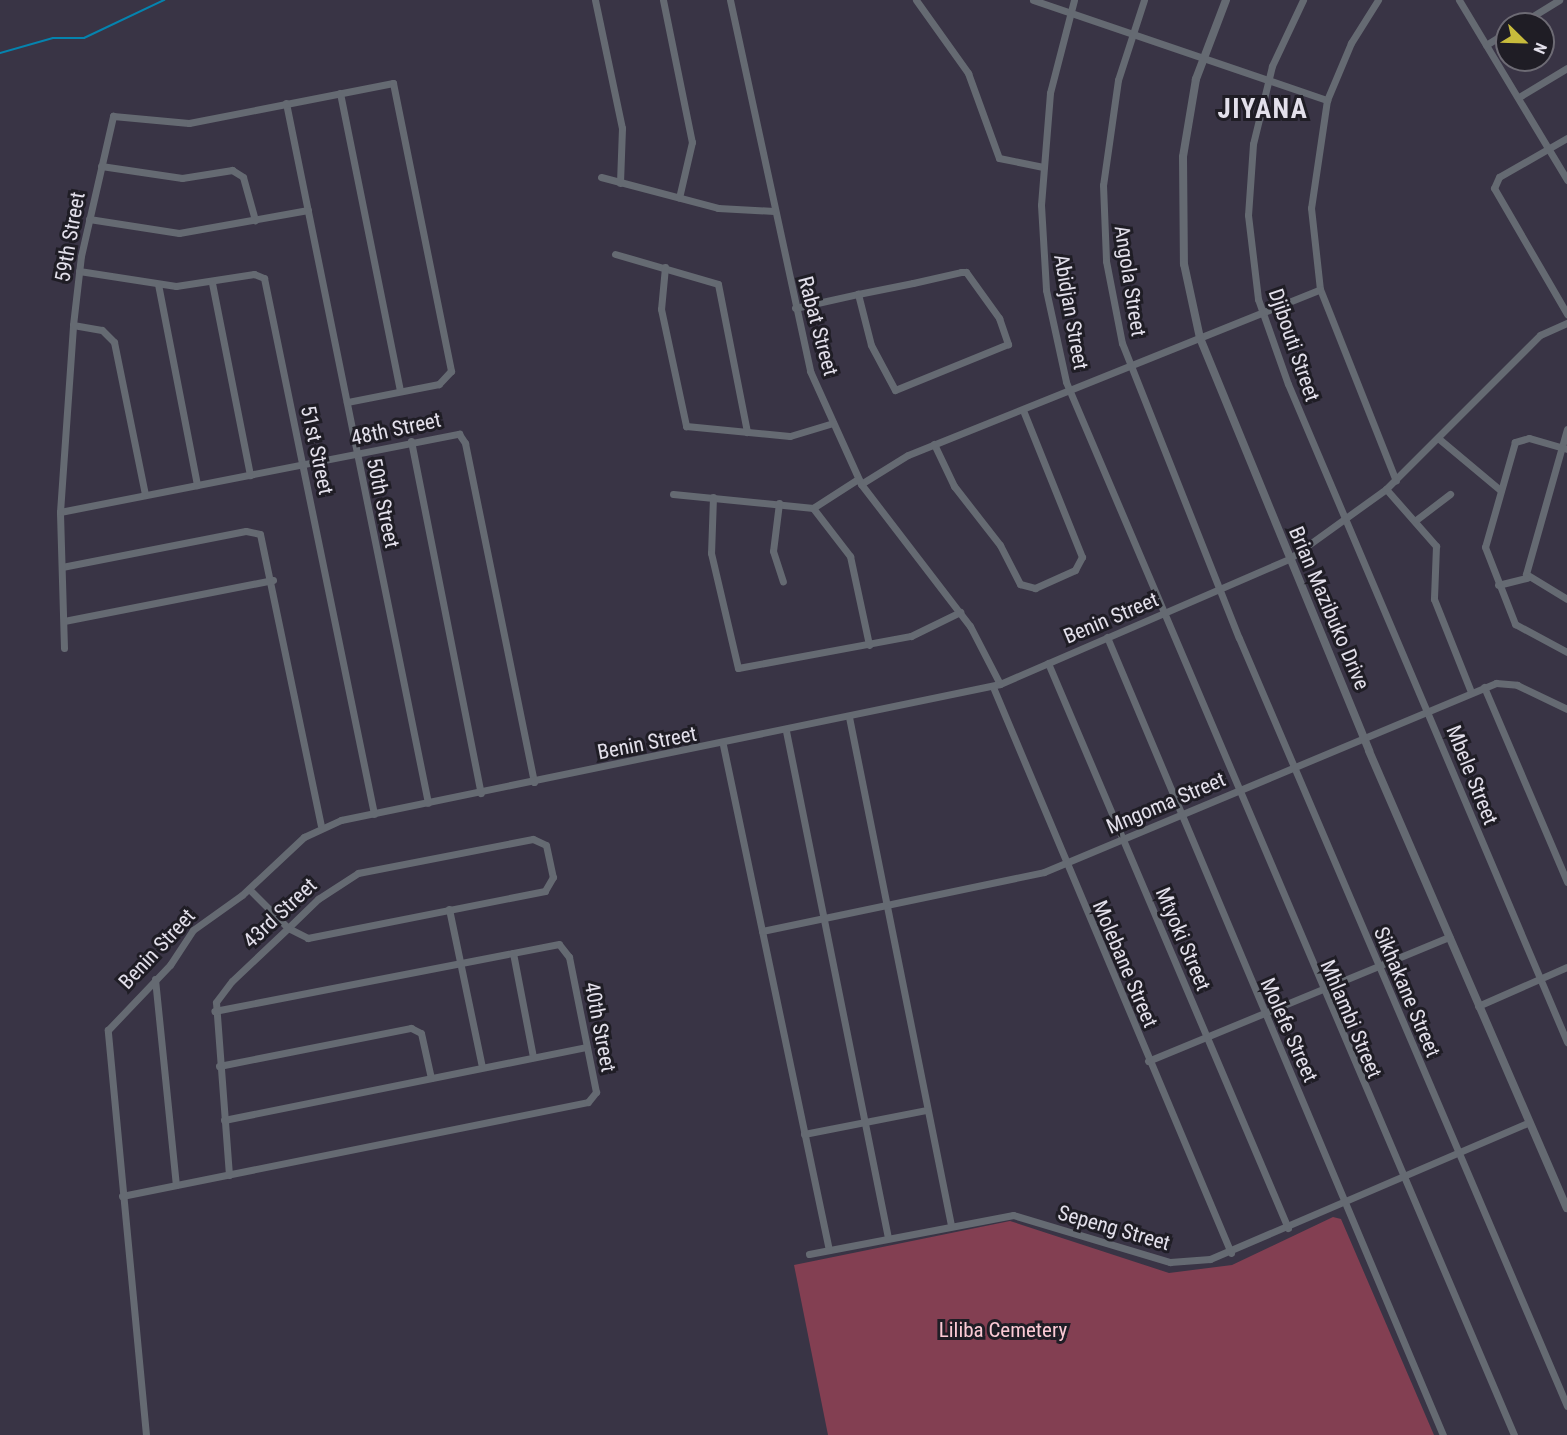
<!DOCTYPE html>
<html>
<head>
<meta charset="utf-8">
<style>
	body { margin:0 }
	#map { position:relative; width:1567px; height:1435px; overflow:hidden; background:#393445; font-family:"Roboto Condensed",sans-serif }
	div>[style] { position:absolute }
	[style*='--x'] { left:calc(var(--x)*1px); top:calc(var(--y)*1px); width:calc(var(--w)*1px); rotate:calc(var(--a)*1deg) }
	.green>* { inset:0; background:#833f52 }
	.stream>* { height:2px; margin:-1px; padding:0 1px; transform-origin:1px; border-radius:1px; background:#0583ae }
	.minor>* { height:7px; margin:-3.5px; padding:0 3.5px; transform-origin:3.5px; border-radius:3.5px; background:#656a72 }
	.tertiary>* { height:8px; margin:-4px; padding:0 4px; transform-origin:4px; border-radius:4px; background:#656a72 }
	span { translate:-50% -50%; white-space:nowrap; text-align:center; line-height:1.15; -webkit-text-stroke:6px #1f1d25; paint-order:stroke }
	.street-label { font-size:21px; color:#e3e0eb }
	.park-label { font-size:21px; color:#fccad5 }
	.district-label { font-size:27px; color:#e3e0eb; font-weight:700; letter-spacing:1.5px }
	.north { position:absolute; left:1495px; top:12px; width:60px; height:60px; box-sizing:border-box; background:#1f1d25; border:2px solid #6d6b74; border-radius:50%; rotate:113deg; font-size:16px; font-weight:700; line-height:24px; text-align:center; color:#e3e0eb }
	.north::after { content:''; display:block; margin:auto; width:21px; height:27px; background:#c7bb3c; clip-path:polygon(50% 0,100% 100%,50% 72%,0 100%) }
</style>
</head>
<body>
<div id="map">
	<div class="green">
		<i style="clip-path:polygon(1333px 1217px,1341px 1219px,1434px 1435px,828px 1435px,794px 1265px,1010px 1221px,1169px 1273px,1232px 1265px)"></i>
	</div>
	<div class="stream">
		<i style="--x:0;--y:53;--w:55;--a:-15.8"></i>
		<i style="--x:53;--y:38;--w:31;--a:0"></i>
		<i style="--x:84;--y:38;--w:89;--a:-25.4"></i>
	</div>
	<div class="minor">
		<i style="--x:595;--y:0;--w:131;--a:78.1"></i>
		<i style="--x:622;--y:128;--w:55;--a:92.1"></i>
		<i style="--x:663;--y:0;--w:145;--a:78.5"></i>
		<i style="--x:692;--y:142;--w:57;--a:103.1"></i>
		<i style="--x:730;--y:0;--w:380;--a:77.8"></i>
		<i style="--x:810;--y:371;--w:124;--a:65.7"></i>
		<i style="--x:861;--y:484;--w:179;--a:52.5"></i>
		<i style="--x:970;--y:626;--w:65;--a:62.7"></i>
		<i style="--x:916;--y:0;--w:90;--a:54.5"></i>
		<i style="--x:968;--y:73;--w:90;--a:70"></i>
		<i style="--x:999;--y:158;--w:45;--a:11.6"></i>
		<i style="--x:1033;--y:0;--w:311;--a:18.8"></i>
		<i style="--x:1074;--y:0;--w:96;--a:104.5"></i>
		<i style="--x:1050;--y:93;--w:112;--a:94.6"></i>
		<i style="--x:1041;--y:205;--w:85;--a:86.6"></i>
		<i style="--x:1046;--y:290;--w:94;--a:77.7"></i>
		<i style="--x:1066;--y:382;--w:1144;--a:66.95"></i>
		<i style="--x:1144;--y:0;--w:84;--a:108"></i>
		<i style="--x:1118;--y:80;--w:106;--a:98.1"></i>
		<i style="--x:1103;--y:185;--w:76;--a:87.7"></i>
		<i style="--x:1106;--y:261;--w:84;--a:79"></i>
		<i style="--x:1122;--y:343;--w:317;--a:68.4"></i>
		<i style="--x:1239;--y:638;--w:835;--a:66.87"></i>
		<i style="--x:1303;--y:0;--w:73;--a:115.2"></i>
		<i style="--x:1272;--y:66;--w:80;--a:103.7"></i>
		<i style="--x:1253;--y:144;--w:71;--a:94"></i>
		<i style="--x:1248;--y:215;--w:85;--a:83.2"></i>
		<i style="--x:1258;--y:299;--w:90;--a:70.6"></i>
		<i style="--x:1288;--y:384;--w:715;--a:67.02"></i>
		<i style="--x:1378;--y:0;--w:51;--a:122.1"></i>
		<i style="--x:1351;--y:43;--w:62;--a:112.8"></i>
		<i style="--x:1327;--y:100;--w:109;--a:98.4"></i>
		<i style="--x:1311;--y:208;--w:81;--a:83.7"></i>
		<i style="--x:1320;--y:289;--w:206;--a:68.4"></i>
		<i style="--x:1459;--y:0;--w:210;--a:59"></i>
		<i style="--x:1520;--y:24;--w:46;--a:-31.6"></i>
		<i style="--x:1486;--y:45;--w:25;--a:-32"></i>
		<i style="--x:340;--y:93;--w:304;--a:78.6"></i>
		<i style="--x:1519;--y:97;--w:56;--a:-31.1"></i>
		<i style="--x:286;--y:103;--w:714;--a:78.53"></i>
		<i style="--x:1567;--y:138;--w:78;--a:150.2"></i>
		<i style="--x:1499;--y:177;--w:12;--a:114"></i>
		<i style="--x:1494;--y:188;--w:146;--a:59.9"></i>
		<i style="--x:101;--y:166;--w:82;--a:8.4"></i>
		<i style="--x:182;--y:178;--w:51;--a:-9.1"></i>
		<i style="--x:232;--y:170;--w:13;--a:32"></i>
		<i style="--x:243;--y:177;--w:45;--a:74.4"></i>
		<i style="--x:601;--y:177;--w:121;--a:14.8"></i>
		<i style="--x:718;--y:208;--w:56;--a:3.1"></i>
		<i style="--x:89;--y:219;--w:91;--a:8.8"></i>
		<i style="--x:179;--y:233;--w:131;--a:-10.1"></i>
		<i style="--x:615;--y:254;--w:107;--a:16.2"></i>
		<i style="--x:718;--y:284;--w:151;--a:78.9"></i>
		<i style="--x:665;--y:267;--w:42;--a:95.4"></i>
		<i style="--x:661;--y:309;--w:120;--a:77.9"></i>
		<i style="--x:686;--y:426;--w:104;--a:5.5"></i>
		<i style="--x:790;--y:436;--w:45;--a:-16.8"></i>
		<i style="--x:79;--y:271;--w:98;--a:8.8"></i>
		<i style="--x:176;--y:286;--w:79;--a:-8.7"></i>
		<i style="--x:254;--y:274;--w:11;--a:22"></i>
		<i style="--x:264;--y:278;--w:547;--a:78.4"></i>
		<i style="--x:212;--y:283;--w:196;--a:78.8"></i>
		<i style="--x:158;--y:284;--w:205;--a:79"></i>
		<i style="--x:795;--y:308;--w:65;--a:-12.5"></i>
		<i style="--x:858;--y:294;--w:56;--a:-11.3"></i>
		<i style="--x:913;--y:283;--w:49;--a:-12.9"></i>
		<i style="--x:961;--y:272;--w:5;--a:0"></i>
		<i style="--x:966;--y:272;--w:57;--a:54.3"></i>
		<i style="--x:999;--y:318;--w:28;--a:71"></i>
		<i style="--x:1008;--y:344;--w:122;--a:157.8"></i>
		<i style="--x:895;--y:390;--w:51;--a:-118.1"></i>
		<i style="--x:871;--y:345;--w:53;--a:-104.3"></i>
		<i style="--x:73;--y:325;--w:29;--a:10"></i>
		<i style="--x:102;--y:330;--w:17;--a:45"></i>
		<i style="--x:114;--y:342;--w:156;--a:78.5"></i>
		<i style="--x:1567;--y:429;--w:151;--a:105.8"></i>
		<i style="--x:1526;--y:574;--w:48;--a:31.4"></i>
		<i style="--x:1438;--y:438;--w:80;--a:39.9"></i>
		<i style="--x:411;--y:441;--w:359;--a:78.8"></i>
		<i style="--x:934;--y:444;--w:47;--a:64.5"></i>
		<i style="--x:954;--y:486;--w:75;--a:52.1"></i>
		<i style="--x:1000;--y:545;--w:44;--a:62.9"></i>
		<i style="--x:1020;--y:584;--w:16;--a:15"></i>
		<i style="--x:1035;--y:588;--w:44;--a:-24.2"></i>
		<i style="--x:1075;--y:570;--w:15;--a:-62"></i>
		<i style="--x:1082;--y:557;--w:158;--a:-111.9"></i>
		<i style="--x:1567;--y:449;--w:40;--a:-164"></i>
		<i style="--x:1529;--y:438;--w:15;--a:164"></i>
		<i style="--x:1515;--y:442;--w:109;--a:105.9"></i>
		<i style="--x:1485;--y:547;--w:83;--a:68.7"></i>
		<i style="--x:1515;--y:624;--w:59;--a:28.3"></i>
		<i style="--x:861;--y:484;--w:55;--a:-31.7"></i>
		<i style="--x:908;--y:455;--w:444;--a:-21.9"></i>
		<i style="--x:1386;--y:489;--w:76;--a:48.7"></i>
		<i style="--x:1436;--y:546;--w:53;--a:92.2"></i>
		<i style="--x:1434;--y:599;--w:100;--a:68.3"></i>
		<i style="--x:673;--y:494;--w:141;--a:5.7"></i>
		<i style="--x:813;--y:508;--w:61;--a:52.4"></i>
		<i style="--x:850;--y:556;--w:91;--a:77.9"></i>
		<i style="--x:713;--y:497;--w:56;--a:92"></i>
		<i style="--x:711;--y:553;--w:118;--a:76.8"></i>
		<i style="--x:738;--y:668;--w:176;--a:-10.5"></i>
		<i style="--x:911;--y:636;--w:55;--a:-26.1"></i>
		<i style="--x:779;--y:503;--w:48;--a:97.1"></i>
		<i style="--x:773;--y:551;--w:32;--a:72"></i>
		<i style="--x:813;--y:508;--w:54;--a:-32.8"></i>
		<i style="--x:60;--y:512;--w:407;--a:-11.1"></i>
		<i style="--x:459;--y:434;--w:11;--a:56"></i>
		<i style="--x:465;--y:443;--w:346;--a:78.5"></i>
		<i style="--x:1416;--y:520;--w:43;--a:-37.4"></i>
		<i style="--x:62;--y:567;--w:187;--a:-11.1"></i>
		<i style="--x:246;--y:531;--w:14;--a:12"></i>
		<i style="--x:260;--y:534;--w:297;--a:78.2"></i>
		<i style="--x:1498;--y:585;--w:30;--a:-14"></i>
		<i style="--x:64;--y:621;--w:213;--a:-11.1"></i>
		<i style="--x:1107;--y:637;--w:866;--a:67.17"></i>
		<i style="--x:64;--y:648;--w:136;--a:-91.7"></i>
		<i style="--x:60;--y:512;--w:187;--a:-86"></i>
		<i style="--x:73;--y:325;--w:69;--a:-83.4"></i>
		<i style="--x:81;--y:256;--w:144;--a:-77.1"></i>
		<i style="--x:113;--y:116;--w:76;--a:5.3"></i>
		<i style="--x:189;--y:123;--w:208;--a:-11.1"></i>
		<i style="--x:393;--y:83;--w:294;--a:78.6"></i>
		<i style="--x:451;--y:371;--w:18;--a:133"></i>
		<i style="--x:439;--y:384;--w:94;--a:168.9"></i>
		<i style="--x:1048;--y:663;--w:614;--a:66.99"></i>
		<i style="--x:993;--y:687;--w:614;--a:67.19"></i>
		<i style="--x:1484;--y:687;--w:212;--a:66.9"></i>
		<i style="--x:849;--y:717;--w:518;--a:78.65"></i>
		<i style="--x:786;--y:731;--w:517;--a:78.62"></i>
		<i style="--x:723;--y:745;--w:516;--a:78.15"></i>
		<i style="--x:449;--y:909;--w:161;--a:78.2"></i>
		<i style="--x:762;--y:931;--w:288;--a:-11.8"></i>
		<i style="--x:1044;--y:872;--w:490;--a:-22.7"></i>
		<i style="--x:1496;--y:683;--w:21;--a:5"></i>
		<i style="--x:1517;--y:685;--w:55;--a:25.6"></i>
		<i style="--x:513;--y:953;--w:106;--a:79.1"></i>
		<i style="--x:155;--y:979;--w:207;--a:84.2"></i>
		<i style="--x:1478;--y:1006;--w:97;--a:-23.7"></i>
		<i style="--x:1148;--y:1061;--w:326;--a:-22.4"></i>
		<i style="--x:219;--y:1066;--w:196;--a:-11.2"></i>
		<i style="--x:411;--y:1028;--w:11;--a:27"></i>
		<i style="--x:421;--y:1033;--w:46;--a:77.5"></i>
		<i style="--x:224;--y:1120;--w:369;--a:-11.4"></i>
		<i style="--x:804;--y:1134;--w:124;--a:-11.1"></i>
		<i style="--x:229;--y:1175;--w:173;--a:-94.3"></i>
		<i style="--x:216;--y:1002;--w:26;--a:-53"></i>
		<i style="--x:232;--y:981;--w:77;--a:-43.4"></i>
		<i style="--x:288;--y:928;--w:42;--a:-44"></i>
		<i style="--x:318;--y:899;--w:48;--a:-33"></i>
		<i style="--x:358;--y:873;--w:178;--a:-11"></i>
		<i style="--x:533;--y:839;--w:14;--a:25"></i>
		<i style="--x:546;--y:845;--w:33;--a:78"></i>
		<i style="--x:553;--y:877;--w:16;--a:120"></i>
		<i style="--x:545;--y:891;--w:242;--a:168.8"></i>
		<i style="--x:308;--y:938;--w:22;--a:-153"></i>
		<i style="--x:288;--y:928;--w:55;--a:-135"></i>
		<i style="--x:122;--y:1196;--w:475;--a:-11.4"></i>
		<i style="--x:588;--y:1102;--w:13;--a:-51"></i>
		<i style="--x:596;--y:1092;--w:138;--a:-101.3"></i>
		<i style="--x:569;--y:957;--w:16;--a:-128"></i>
		<i style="--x:559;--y:944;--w:351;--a:169"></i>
		<i style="--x:809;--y:1254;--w:208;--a:-10.8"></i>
		<i style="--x:1013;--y:1215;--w:164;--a:16.7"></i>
		<i style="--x:1170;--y:1262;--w:40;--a:-4.3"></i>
		<i style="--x:1210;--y:1259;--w:347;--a:-23.2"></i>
		<i style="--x:146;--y:1435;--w:407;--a:-95.4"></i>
		<i style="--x:108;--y:1030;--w:90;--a:-46.4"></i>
		<i style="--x:170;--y:965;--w:42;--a:-56.7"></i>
		<i style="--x:193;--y:930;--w:60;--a:-35.5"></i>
		<i style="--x:242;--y:895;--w:85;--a:-43.1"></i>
		<i style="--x:304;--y:837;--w:41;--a:-24.7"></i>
		<i style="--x:341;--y:820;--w:673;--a:-11.66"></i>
		<i style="--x:1000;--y:684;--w:315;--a:-23.4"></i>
		<i style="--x:1289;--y:559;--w:120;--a:-35.8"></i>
		<i style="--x:1386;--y:489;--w:218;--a:-45"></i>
		<i style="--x:1540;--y:335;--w:30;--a:-24"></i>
	</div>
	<div class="tertiary">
		<i style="--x:1226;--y:0;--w:85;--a:110.8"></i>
		<i style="--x:1196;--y:79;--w:79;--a:99.5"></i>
		<i style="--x:1183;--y:157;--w:107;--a:89.5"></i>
		<i style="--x:1184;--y:264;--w:76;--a:77.8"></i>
		<i style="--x:1200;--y:338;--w:446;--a:67.7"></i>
		<i style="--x:1369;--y:751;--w:498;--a:66.6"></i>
	</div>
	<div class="street-label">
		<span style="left:70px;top:237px;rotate:-80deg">59th Street</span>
		<span style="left:1130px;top:281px;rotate:81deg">Angola Street</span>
		<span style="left:1071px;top:312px;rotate:80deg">Abidjan Street</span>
		<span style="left:818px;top:326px;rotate:75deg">Rabat Street</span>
		<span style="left:1294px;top:345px;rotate:71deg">Djibouti Street</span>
		<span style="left:396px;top:429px;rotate:-12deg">48th Street</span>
		<span style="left:317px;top:450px;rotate:78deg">51st Street</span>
		<span style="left:383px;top:503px;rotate:78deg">50th Street</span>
		<span style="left:1329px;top:608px;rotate:67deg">Brian Mazibuko Drive</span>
		<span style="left:1111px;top:618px;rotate:-23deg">Benin Street</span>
		<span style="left:647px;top:743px;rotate:-11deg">Benin Street</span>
		<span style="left:1472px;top:775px;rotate:68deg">Mbele Street</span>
		<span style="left:1166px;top:803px;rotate:-23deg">Mngoma Street</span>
		<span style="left:280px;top:913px;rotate:-43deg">43rd Street</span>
		<span style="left:1183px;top:939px;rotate:67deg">Mtyoki Street</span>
		<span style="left:157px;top:949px;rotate:-47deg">Benin Street</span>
		<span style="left:1125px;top:964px;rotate:67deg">Molebane Street</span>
		<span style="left:1407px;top:992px;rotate:67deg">Sikhakane Street</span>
		<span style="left:1351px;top:1019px;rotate:67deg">Mhlambi Street</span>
		<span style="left:600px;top:1027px;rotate:79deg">40th Street</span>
		<span style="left:1289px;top:1030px;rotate:66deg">Molefe Street</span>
		<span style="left:1114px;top:1228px;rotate:16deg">Sepeng Street</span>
	</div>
	<div class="park-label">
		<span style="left:1003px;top:1330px">Liliba Cemetery</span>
	</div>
	<div class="district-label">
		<span style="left:1263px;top:110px">JIYANA</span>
	</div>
	<div class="north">N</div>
</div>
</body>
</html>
